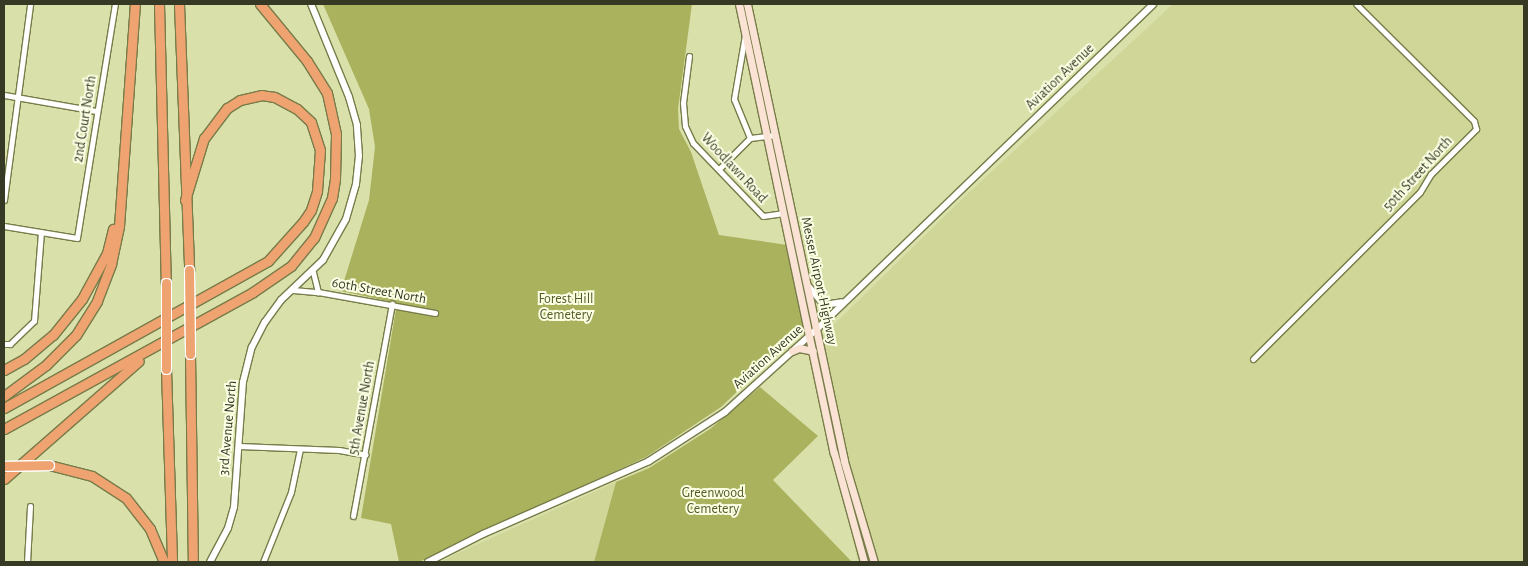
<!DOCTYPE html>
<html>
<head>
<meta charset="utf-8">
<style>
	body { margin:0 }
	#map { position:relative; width:1528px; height:566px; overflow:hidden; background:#dae0aa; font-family:"Alegreya Sans",sans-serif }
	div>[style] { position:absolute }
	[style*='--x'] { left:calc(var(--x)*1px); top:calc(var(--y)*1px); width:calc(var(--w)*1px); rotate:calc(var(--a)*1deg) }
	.built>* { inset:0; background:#cfd698 }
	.green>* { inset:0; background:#aab25e }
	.roads { filter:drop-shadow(1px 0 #777c49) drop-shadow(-1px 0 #777c49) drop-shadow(0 1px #777c49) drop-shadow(0 -1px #777c49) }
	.minor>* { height:5px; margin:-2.5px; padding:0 2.5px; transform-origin:2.5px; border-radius:2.5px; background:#fff }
	.tertiary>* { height:6px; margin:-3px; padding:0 3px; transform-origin:3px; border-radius:3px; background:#fff }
	.secondary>* { height:7px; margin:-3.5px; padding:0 3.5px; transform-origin:3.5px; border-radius:3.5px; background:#fae3d4 }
	.motorway>* { height:9px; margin:-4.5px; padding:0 4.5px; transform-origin:4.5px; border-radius:4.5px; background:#efa371 }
	.bridges { filter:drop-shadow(1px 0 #fff) drop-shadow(-1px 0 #fff) drop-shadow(0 1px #fff) drop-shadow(0 -1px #fff) }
	.motorway-bridge>* { height:9px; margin:-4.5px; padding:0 4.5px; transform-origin:4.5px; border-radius:4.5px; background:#efa371 }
	span { translate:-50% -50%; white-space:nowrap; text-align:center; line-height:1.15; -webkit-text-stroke:4px #fbffe4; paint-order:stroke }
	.street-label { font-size:14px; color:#363923 }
	.park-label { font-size:14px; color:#555a26 }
	.frame { position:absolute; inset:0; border:5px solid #363923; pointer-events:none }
</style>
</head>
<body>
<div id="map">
	<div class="built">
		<i style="clip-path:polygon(1173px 4px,1524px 4px,1524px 562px,858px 562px,813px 364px,807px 351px,963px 198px)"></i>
		<i style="clip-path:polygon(616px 482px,594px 562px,441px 562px,456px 554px)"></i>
	</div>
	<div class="green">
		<i style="clip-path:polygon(323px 4px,692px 4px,678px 109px,679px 129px,691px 152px,719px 235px,787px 245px,805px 320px,802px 330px,721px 407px,646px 457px,419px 562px,399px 562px,391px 524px,361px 518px,397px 303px,341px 291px,369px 200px,375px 147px,369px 109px)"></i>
		<i style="clip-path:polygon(760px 387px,818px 436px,773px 480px,852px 562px,594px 562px,616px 482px,649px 468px,710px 429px)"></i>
	</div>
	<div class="roads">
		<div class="minor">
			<i style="--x:745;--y:35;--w:65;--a:99.8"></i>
			<i style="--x:734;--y:99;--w:42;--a:67.7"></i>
			<i style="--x:689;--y:56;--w:47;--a:97.3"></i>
			<i style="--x:683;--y:103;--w:23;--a:85"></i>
			<i style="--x:685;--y:126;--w:19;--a:65"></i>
			<i style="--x:693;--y:143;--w:101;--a:46.2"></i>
			<i style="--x:763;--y:216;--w:21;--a:-8"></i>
			<i style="--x:4;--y:95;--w:94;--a:9.8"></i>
			<i style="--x:719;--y:169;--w:44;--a:-45"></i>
			<i style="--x:750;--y:138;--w:25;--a:-7"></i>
			<i style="--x:4;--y:200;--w:198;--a:-82.4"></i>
			<i style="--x:4;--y:226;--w:74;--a:9.3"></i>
			<i style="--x:77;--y:238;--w:237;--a:-80.8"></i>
			<i style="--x:313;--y:272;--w:21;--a:76"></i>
			<i style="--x:318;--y:292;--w:119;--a:10.2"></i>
			<i style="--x:293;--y:290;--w:25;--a:5"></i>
			<i style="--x:4;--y:344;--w:6;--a:0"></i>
			<i style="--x:10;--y:344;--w:33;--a:-44"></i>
			<i style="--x:34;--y:321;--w:89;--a:-85.5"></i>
			<i style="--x:1253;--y:359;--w:236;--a:-45"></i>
			<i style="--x:1420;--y:192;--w:21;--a:-59"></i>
			<i style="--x:1431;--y:174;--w:64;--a:-45"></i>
			<i style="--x:1476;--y:129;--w:8;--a:-104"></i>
			<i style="--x:1474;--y:121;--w:166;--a:-135.2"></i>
			<i style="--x:239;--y:446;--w:100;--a:2.3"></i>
			<i style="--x:339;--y:450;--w:27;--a:10"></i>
			<i style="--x:353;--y:516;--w:216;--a:-79.6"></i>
			<i style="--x:27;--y:562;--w:56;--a:-86.9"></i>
			<i style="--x:263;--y:562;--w:75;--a:-68.2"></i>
			<i style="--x:291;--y:492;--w:44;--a:-78.2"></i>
		</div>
		<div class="tertiary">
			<i style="--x:809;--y:287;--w:23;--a:50"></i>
			<i style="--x:824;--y:305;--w:18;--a:-9"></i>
			<i style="--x:210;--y:562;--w:38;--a:-62"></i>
			<i style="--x:228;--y:528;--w:22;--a:-74"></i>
			<i style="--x:234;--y:507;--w:125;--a:-85.9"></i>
			<i style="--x:243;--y:382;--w:36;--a:-76"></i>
			<i style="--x:252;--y:347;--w:28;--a:-63"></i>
			<i style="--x:265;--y:322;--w:27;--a:-54"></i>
			<i style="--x:281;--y:300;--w:58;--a:-43.6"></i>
			<i style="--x:323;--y:260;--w:47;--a:-60.7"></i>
			<i style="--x:346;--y:219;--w:36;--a:-74"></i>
			<i style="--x:356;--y:184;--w:28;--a:-84"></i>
			<i style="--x:359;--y:156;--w:31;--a:-94"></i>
			<i style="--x:357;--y:125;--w:29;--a:-106"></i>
			<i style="--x:349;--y:97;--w:100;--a:-112.2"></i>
			<i style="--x:428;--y:562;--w:62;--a:-27"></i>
			<i style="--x:483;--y:534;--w:181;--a:-23.7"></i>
			<i style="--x:649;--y:461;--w:90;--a:-32.8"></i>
			<i style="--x:725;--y:412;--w:124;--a:-42.1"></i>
			<i style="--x:817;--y:329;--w:467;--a:-44"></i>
		</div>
		<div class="secondary">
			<i style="--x:739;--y:4;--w:459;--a:78.1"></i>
			<i style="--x:834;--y:453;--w:113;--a:74.6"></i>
			<i style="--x:747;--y:4;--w:467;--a:78"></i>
			<i style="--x:844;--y:461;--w:105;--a:73.5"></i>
			<i style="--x:792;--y:351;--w:8;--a:-23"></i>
			<i style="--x:799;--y:348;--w:14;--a:12"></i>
		</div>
		<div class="motorway">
			<i style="--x:159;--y:4;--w:279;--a:88.6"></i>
			<i style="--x:179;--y:4;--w:266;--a:87.8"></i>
			<i style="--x:190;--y:354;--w:208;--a:89.2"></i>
			<i style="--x:166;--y:369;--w:193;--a:88.2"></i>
			<i style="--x:4;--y:370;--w:23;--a:-29"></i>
			<i style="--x:24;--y:359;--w:38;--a:-40"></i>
			<i style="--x:53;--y:335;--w:46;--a:-51.1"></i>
			<i style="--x:82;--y:299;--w:52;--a:-61.5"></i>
			<i style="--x:107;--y:253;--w:25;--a:-76"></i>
			<i style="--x:4;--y:396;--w:52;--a:-36.4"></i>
			<i style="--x:46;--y:365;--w:42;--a:-45"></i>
			<i style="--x:76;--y:335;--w:40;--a:-58"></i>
			<i style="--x:97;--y:301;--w:40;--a:-69"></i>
			<i style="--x:111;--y:264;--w:39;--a:-78"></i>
			<i style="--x:119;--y:226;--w:223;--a:-85.9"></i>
			<i style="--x:4;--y:408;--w:302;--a:-29.1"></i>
			<i style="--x:268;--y:261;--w:52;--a:-48.1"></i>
			<i style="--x:303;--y:222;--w:14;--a:-56"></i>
			<i style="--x:311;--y:210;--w:20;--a:-72"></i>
			<i style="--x:317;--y:191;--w:41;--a:-85.8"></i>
			<i style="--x:320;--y:150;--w:29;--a:-108"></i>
			<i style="--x:311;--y:122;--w:19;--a:-137"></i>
			<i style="--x:297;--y:109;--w:26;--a:-152"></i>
			<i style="--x:274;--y:97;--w:12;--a:-171"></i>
			<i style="--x:262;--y:95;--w:23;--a:167"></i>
			<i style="--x:240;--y:100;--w:15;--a:148"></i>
			<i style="--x:227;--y:108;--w:38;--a:127"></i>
			<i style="--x:204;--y:138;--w:65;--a:107"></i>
			<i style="--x:4;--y:429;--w:284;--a:-28.8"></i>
			<i style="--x:253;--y:292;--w:46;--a:-34.4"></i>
			<i style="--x:291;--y:266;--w:36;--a:-51"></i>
			<i style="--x:314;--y:238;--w:44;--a:-65.8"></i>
			<i style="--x:332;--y:198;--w:19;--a:-81"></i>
			<i style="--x:335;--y:179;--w:45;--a:-88.7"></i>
			<i style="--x:336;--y:134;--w:42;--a:-102.4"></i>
			<i style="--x:327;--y:93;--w:38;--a:-122"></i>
			<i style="--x:307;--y:61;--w:74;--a:-129.5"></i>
			<i style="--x:49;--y:465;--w:44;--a:14.3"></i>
			<i style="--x:92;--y:476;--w:40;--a:32.9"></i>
			<i style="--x:126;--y:498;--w:39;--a:52"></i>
			<i style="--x:150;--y:529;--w:36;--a:67"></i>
			<i style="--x:4;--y:479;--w:179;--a:-41.2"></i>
		</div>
	</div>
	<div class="bridges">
		<div class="motorway-bridge">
			<i style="--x:189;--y:270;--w:84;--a:89.3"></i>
			<i style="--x:166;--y:283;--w:86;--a:90"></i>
			<i style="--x:4;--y:466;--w:45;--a:-1.3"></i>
		</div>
	</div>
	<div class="street-label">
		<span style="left:1060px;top:77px;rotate:-44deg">Aviation Avenue</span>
		<span style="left:85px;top:119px;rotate:-81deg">2nd Court North</span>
		<span style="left:734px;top:168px;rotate:47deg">Woodlawn Road</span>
		<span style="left:1418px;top:174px;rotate:-48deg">50th Street North</span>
		<span style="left:819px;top:281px;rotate:78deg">Messer Airport Highway</span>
		<span style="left:379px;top:291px;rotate:10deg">60th Street North</span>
		<span style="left:768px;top:357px;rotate:-42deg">Aviation Avenue</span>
		<span style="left:362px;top:408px;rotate:-80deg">5th Avenue North</span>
		<span style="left:228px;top:428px;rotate:-85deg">3rd Avenue North</span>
	</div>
	<div class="park-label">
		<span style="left:566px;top:307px">Forest Hill<br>Cemetery</span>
		<span style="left:713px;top:501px">Greenwood<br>Cemetery</span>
	</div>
	<div class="frame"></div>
</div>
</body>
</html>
